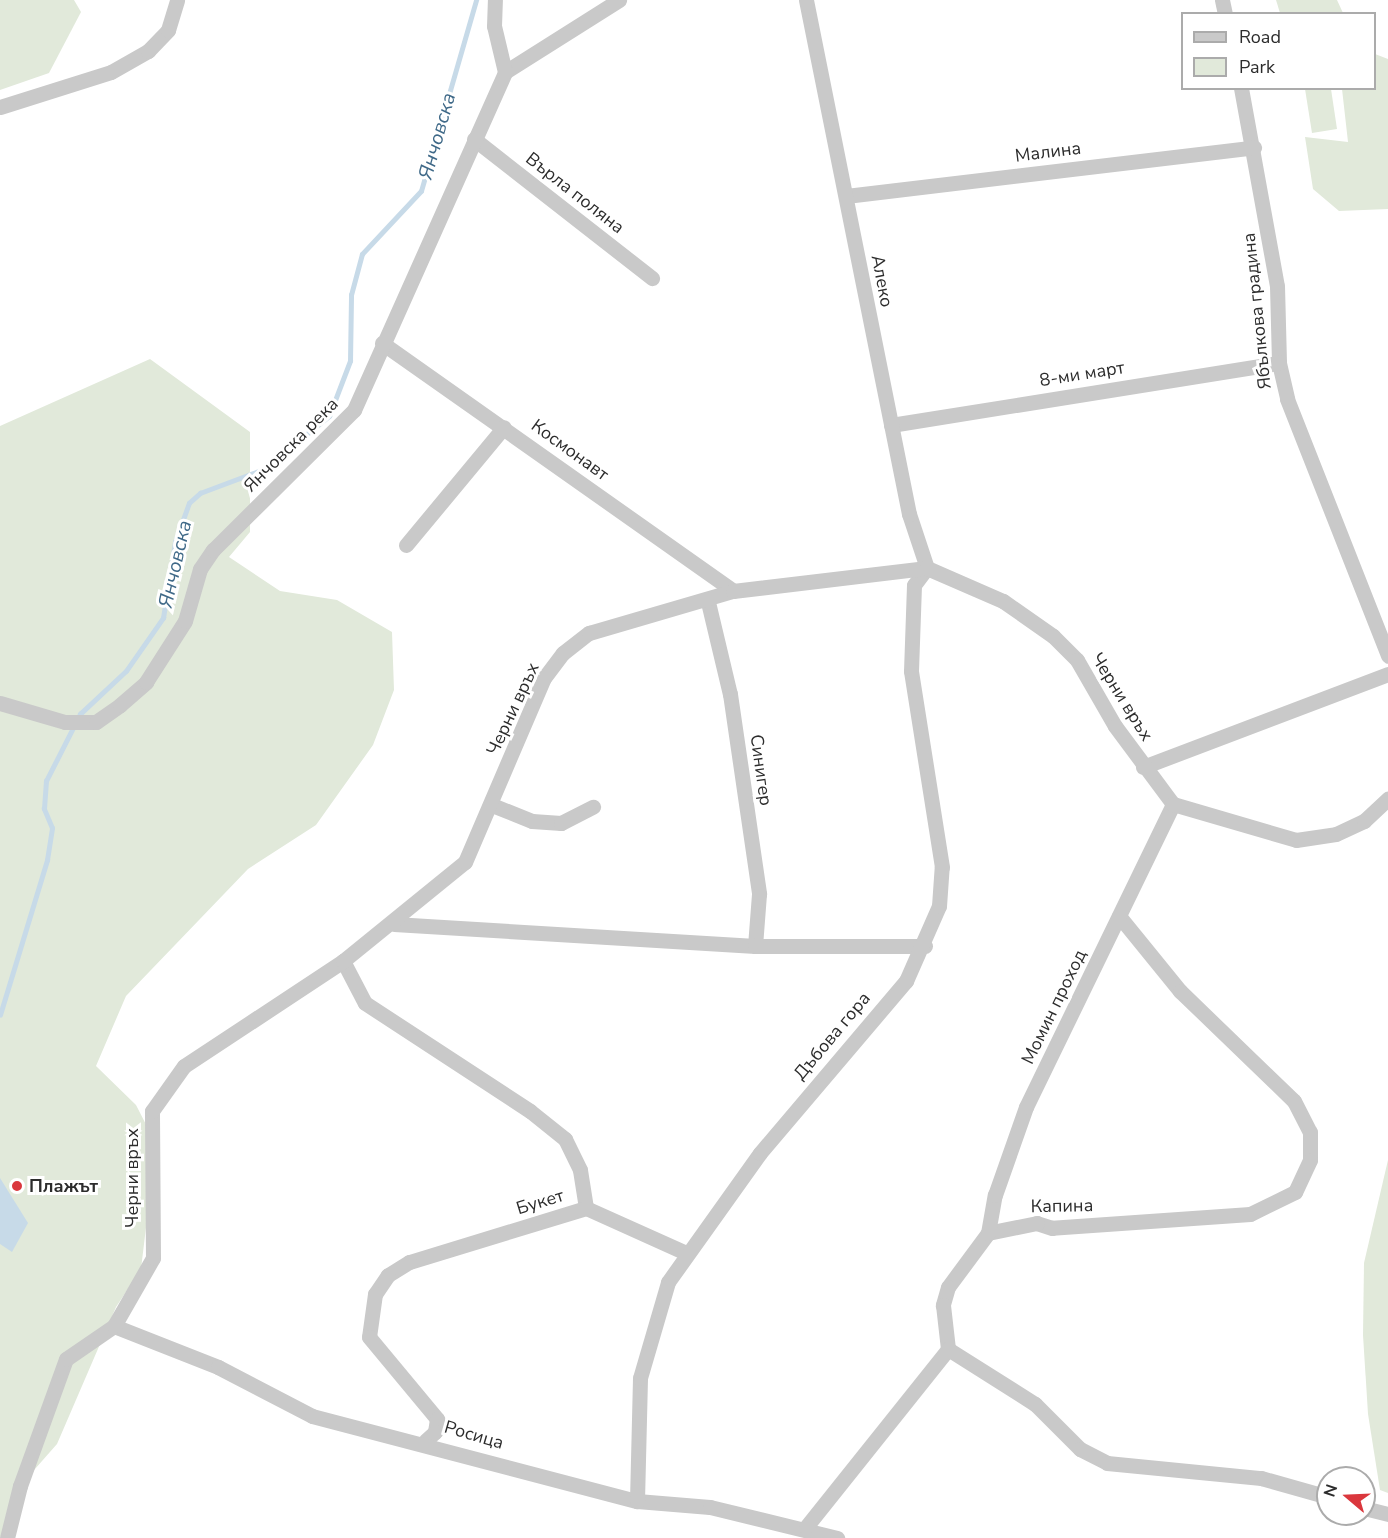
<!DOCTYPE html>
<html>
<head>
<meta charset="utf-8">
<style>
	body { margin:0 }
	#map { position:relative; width:1388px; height:1538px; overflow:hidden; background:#fff; font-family:"Nunito Sans",sans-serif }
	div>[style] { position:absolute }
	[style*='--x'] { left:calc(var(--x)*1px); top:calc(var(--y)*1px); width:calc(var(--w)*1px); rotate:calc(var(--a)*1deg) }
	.green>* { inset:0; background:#e1e9da }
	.water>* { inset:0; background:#c7dae8 }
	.stream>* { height:4.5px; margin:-2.25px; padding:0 2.25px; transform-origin:2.25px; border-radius:2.25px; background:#c7dae8 }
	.minor>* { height:15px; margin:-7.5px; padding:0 7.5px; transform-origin:7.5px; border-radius:7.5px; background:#c9c9c9 }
	.dots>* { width:16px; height:16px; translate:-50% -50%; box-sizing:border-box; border:3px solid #fff; border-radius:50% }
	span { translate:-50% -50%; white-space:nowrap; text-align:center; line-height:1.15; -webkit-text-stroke:6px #fff; paint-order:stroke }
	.street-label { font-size:18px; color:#2c2c2c }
	.poi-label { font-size:18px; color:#2c2c2c; font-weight:700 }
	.left { translate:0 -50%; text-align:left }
	.water-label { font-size:20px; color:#3f6988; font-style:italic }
	.legend { position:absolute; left:1181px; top:12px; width:195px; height:78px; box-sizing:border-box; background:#fff; border:2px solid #ababab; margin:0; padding:8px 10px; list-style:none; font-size:18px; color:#2c2c2c }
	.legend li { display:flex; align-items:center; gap:12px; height:30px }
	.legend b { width:30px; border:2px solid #ababab }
	.north { position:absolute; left:1316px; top:1466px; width:60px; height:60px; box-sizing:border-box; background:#fff; border:2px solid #ababab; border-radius:50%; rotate:289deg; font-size:16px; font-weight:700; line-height:24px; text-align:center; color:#2c2c2c }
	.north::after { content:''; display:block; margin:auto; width:21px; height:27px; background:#da373d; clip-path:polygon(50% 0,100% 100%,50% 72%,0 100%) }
</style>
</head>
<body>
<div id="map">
	<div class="green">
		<i style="clip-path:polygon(0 0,74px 0,81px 12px,49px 73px,0 90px)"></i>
		<i style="clip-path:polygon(1276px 0,1337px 0,1343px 13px,1280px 13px)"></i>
		<i style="clip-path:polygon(1375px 54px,1388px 59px,1388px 209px,1339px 211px,1313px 189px,1305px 137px,1348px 142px,1342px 89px,1374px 88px)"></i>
		<i style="clip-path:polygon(1305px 89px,1331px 89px,1337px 129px,1312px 133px)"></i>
		<i style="clip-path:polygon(150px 359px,250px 432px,250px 532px,229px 557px,280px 591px,337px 600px,392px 632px,394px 690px,373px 745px,316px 825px,248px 869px,126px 996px,96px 1066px,136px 1105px,156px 1144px,141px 1269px,116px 1307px,57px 1444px,20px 1486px,0 1538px,0 426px)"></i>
		<i style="clip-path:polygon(1388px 1160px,1388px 1493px,1380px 1490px,1368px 1414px,1363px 1335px,1364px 1263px)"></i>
	</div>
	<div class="water">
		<i style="clip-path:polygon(0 1178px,28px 1223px,12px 1252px,0 1244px)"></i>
	</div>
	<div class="stream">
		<i style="--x:0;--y:1015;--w:162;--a:-73.1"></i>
		<i style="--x:47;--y:860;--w:32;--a:-81"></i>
		<i style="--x:52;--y:828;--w:21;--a:-113"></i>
		<i style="--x:44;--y:809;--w:28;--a:-86"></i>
		<i style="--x:46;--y:781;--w:75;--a:-63.1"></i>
		<i style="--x:80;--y:714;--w:63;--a:-43.1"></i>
		<i style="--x:126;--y:671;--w:65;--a:-55.1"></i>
		<i style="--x:163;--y:618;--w:77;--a:-81"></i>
		<i style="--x:175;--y:542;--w:41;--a:-70.3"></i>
		<i style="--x:189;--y:503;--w:15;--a:-42"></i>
		<i style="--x:200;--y:493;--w:68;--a:-20.6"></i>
		<i style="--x:264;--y:469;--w:84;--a:-39.2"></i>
		<i style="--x:329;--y:416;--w:59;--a:-69.1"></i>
		<i style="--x:350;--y:361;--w:66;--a:-89.1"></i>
		<i style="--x:351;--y:295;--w:42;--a:-75"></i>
		<i style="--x:362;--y:254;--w:86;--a:-46.9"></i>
		<i style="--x:421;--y:191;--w:199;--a:-73.9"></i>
	</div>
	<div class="minor">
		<i style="--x:1222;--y:0;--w:14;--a:78"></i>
		<i style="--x:505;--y:72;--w:135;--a:-32.3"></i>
		<i style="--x:1241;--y:88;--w:201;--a:79.7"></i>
		<i style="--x:1277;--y:286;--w:77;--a:88.5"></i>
		<i style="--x:1279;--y:363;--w:37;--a:77"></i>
		<i style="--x:1287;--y:399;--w:276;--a:68.5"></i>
		<i style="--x:0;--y:107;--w:116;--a:-17.5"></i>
		<i style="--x:111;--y:72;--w:43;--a:-29.6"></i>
		<i style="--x:148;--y:51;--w:29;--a:-46"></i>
		<i style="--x:168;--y:30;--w:31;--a:-73"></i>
		<i style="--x:474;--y:139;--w:226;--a:38"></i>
		<i style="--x:846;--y:196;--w:411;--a:-6.8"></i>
		<i style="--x:382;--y:343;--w:430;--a:35.2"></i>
		<i style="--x:891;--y:425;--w:393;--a:-9.1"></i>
		<i style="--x:406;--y:545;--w:153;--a:-50.3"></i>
		<i style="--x:708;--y:602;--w:95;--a:76.6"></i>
		<i style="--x:730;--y:694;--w:202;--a:81.7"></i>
		<i style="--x:759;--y:894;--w:52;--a:94.4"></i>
		<i style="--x:0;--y:703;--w:68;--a:16.3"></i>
		<i style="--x:65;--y:722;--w:31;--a:0"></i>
		<i style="--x:96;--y:722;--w:29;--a:-35"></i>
		<i style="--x:120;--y:705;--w:35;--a:-41"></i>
		<i style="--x:146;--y:682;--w:72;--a:-57.4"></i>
		<i style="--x:185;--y:621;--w:54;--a:-73.9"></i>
		<i style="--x:200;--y:569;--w:23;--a:-56"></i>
		<i style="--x:213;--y:550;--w:199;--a:-44.8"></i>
		<i style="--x:354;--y:410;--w:370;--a:-65.9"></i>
		<i style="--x:505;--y:72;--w:47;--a:-103.4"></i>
		<i style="--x:494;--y:26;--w:26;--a:-88"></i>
		<i style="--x:1143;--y:767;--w:262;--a:-20.8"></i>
		<i style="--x:492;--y:805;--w:43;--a:21.8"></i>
		<i style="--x:532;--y:821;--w:29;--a:4"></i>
		<i style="--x:561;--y:823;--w:36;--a:-27"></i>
		<i style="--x:1119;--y:916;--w:97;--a:50.9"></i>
		<i style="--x:1180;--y:991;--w:158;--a:44"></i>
		<i style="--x:1294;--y:1101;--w:35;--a:63"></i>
		<i style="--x:1310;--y:1132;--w:28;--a:90"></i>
		<i style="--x:1310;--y:1160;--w:35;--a:115"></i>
		<i style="--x:1295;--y:1192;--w:50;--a:153.9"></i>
		<i style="--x:1250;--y:1214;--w:198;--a:176"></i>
		<i style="--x:1052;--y:1228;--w:16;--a:-162"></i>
		<i style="--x:1037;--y:1223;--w:50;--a:168.5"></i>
		<i style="--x:988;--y:1233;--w:67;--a:126.5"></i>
		<i style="--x:948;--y:1287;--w:19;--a:106"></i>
		<i style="--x:943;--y:1305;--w:44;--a:83.5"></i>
		<i style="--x:948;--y:1349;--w:103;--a:32.3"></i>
		<i style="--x:1035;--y:1404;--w:64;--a:45"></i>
		<i style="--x:1080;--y:1449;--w:30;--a:27"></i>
		<i style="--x:1107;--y:1463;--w:155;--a:5.6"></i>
		<i style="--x:1261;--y:1478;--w:70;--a:15.8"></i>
		<i style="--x:394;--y:924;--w:362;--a:3.5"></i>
		<i style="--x:755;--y:946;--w:170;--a:0"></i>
		<i style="--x:343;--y:961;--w:47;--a:62.4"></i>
		<i style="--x:365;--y:1003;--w:197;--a:33.2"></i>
		<i style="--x:530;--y:1111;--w:45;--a:38.7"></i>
		<i style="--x:565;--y:1139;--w:34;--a:64"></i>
		<i style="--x:580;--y:1170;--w:38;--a:81"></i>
		<i style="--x:586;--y:1208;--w:185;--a:163"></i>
		<i style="--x:409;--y:1262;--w:25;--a:148"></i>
		<i style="--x:388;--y:1275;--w:23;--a:124"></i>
		<i style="--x:375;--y:1294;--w:43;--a:97.9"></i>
		<i style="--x:369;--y:1337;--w:107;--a:50.3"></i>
		<i style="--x:437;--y:1419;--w:13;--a:99"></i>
		<i style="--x:435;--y:1432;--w:13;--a:138"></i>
		<i style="--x:586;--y:1208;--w:107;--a:24.2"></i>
		<i style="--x:988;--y:1233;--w:39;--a:-80"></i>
		<i style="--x:995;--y:1195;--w:93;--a:-70.6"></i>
		<i style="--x:1026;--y:1107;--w:337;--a:-64.1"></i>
		<i style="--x:114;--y:1326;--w:112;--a:21.5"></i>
		<i style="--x:218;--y:1367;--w:106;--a:27.5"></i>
		<i style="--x:312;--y:1416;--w:336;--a:14.7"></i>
		<i style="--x:637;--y:1501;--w:73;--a:4.7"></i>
		<i style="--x:710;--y:1507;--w:131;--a:13.7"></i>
		<i style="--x:637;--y:1501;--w:123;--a:-88.6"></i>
		<i style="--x:640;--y:1378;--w:100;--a:-73.7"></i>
		<i style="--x:668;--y:1282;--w:158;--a:-54.5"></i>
		<i style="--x:760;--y:1153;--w:226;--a:-49.7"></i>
		<i style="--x:906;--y:981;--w:82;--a:-66.3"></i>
		<i style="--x:939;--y:906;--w:39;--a:-86"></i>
		<i style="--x:942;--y:867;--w:198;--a:-99"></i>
		<i style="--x:911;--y:671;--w:86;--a:-88"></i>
		<i style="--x:914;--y:585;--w:21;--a:-53"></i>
		<i style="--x:927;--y:568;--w:57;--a:-108.4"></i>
		<i style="--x:909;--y:514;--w:524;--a:-101.33"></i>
		<i style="--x:1364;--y:1508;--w:25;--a:14"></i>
		<i style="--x:806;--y:1527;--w:228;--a:-51.4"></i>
		<i style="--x:7;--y:1538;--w:54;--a:-76"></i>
		<i style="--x:20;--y:1486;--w:135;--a:-70.1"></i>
		<i style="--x:66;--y:1359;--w:58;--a:-34.5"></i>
		<i style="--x:114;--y:1326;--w:78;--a:-60.2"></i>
		<i style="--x:153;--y:1258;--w:147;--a:-90.4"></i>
		<i style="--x:152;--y:1111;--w:55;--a:-54.6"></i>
		<i style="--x:184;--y:1066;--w:191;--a:-33.4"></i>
		<i style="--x:343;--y:961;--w:157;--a:-39.1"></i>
		<i style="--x:465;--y:862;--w:200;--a:-66.8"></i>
		<i style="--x:544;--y:678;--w:31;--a:-53"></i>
		<i style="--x:563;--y:653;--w:33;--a:-38"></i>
		<i style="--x:589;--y:633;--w:150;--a:-16.3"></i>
		<i style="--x:733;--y:591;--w:195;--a:-6.8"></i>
		<i style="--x:927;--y:568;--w:83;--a:23.5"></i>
		<i style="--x:1003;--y:601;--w:61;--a:35"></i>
		<i style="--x:1053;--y:636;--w:34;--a:45"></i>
		<i style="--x:1077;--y:660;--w:76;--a:60.1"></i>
		<i style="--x:1115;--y:726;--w:97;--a:53.4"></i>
		<i style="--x:1173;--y:804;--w:128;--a:16.3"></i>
		<i style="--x:1296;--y:840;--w:40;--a:-8.5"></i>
		<i style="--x:1336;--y:834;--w:31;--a:-25"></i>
		<i style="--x:1364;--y:821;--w:33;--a:-43"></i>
	</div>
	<div class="dots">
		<i style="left:17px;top:1186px;background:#da373d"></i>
	</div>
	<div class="street-label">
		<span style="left:1048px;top:152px;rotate:-7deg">Малина</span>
		<span style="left:575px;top:193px;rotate:38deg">Върла поляна</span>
		<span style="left:882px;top:281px;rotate:79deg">Алеко</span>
		<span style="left:1257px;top:311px;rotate:-96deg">Ябълкова градина</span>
		<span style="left:1082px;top:374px;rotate:-9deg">8-ми март</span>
		<span style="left:291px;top:445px;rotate:-45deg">Янчовска река</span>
		<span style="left:570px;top:450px;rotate:36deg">Космонавт</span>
		<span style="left:1122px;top:697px;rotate:58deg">Черни връх</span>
		<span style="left:513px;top:709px;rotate:-65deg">Черни връх</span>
		<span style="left:761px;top:770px;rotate:82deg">Синигер</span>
		<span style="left:1054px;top:1007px;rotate:-64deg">Момин проход</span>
		<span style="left:832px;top:1036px;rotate:-50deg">Дъбова гора</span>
		<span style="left:132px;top:1178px;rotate:-90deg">Черни връх</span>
		<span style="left:540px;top:1202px;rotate:-17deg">Букет</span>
		<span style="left:1062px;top:1206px;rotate:-1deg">Капина</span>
		<span style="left:474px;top:1435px;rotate:16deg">Росица</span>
	</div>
	<div class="poi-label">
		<span class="left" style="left:29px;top:1186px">Плажът</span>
	</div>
	<div class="water-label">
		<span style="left:437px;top:136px;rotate:-74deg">Янчовска</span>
		<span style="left:175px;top:564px;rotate:-77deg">Янчовска</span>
	</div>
	<ul class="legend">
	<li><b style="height:8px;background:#c9c9c9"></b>Road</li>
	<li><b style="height:16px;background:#e1e9da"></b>Park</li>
	</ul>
	<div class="north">N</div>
</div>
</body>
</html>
